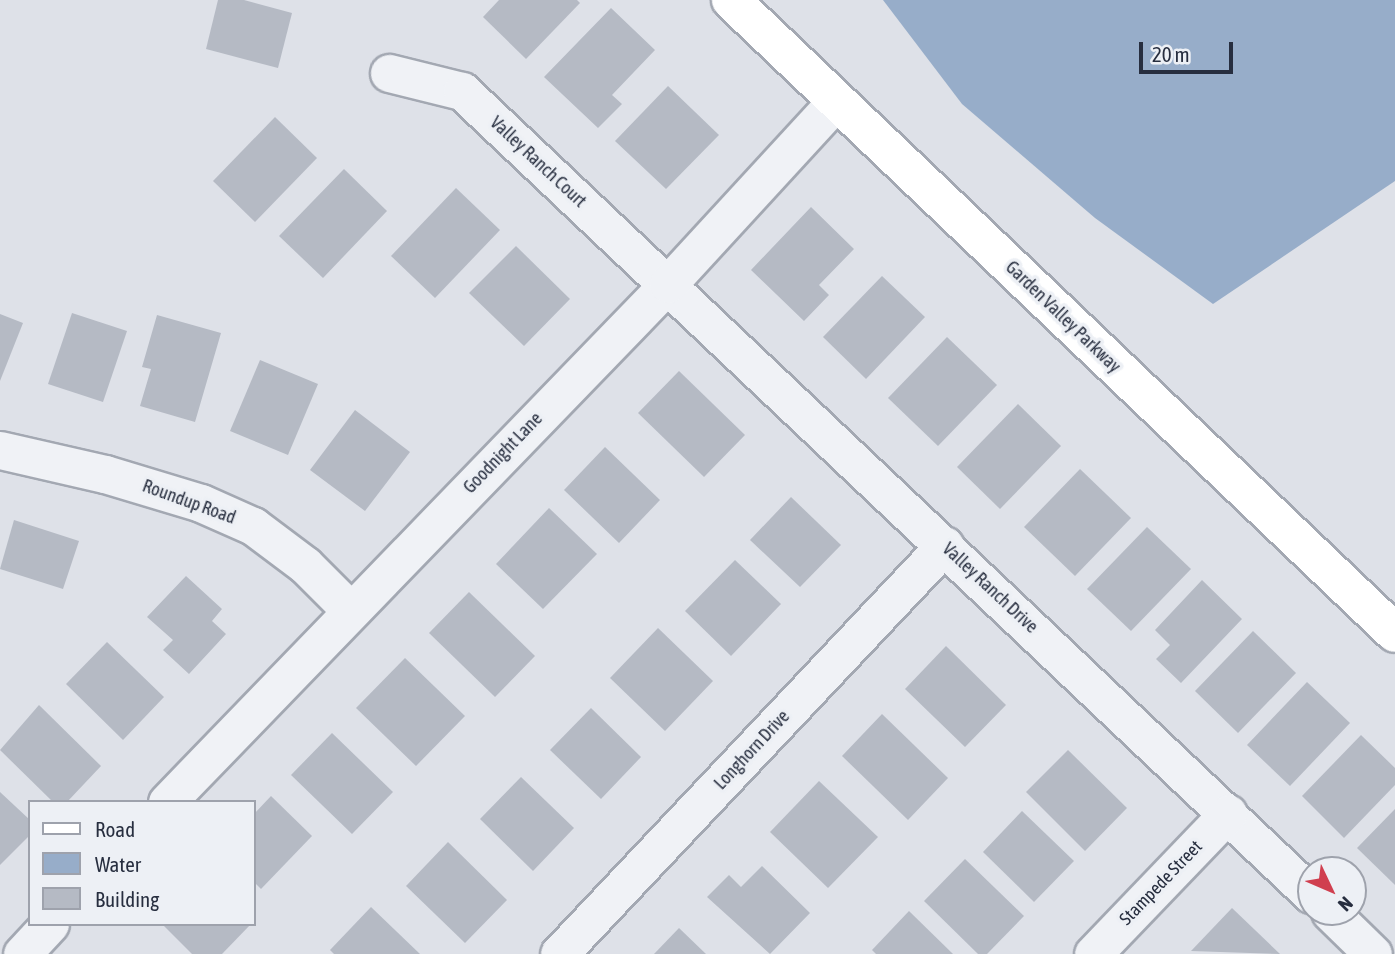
<!DOCTYPE html>
<html>
<head>
<meta charset="utf-8">
<style>
	body { margin:0 }
	#map { position:relative; width:1395px; height:954px; overflow:hidden; background:#dee1e8; font-family:"Asap Condensed",sans-serif }
	div>[style] { position:absolute }
	[style*='--x'] { left:calc(var(--x)*1px); top:calc(var(--y)*1px); width:calc(var(--w)*1px); rotate:calc(var(--a)*1deg) }
	.water>* { inset:0; background:#97adc9 }
	.building>* { inset:0; background:#b5bac4 }
	.roads { filter:drop-shadow(2px 0 #a3a8b2) drop-shadow(-2px 0 #a3a8b2) drop-shadow(0 2px #a3a8b2) drop-shadow(0 -2px #a3a8b2) }
	.street>* { height:37px; margin:-18.5px; padding:0 18.5px; transform-origin:18.5px; border-radius:18.5px; background:#f0f2f6 }
	.secondary>* { height:38px; margin:-19px; padding:0 19px; transform-origin:19px; border-radius:19px; background:#fff }
	span { translate:-50% -50%; white-space:nowrap; text-align:center; line-height:1.15; -webkit-text-stroke:7px #edf0f5; paint-order:stroke }
	.street-label { font-size:18px; color:#272e3f }
	.legend { position:absolute; left:28px; top:800px; width:228px; height:126px; box-sizing:border-box; background:#edf0f5; border:2px solid #9ea2ac; margin:0; padding:9px 12px; list-style:none; font-size:21px; color:#272e3f }
	.legend li { display:flex; align-items:center; gap:14px; height:35px }
	.legend b { width:35px; border:2px solid #9ea2ac }
	.north { position:absolute; left:1297px; top:856px; width:70px; height:70px; box-sizing:border-box; background:#edf0f5; border:2px solid #9ea2ac; border-radius:50%; rotate:134deg; font-size:19px; font-weight:700; line-height:28px; text-align:center; color:#272e3f }
	.north::after { content:''; display:block; margin:auto; width:24px; height:32px; background:#d03f4f; clip-path:polygon(50% 0,100% 100%,50% 72%,0 100%) }
	.scale { position:absolute; left:1139px; top:42px; width:94px; height:32px; box-sizing:border-box; border:4px solid #272e3f; border-top:0; padding-left:9px; font-size:21px; line-height:24px; white-space:nowrap; color:#272e3f; -webkit-text-stroke:5px #edf0f5; paint-order:stroke }
</style>
</head>
<body>
<div id="map">
	<div class="water">
		<i style="clip-path:polygon(883px 0,1395px 0,1395px 181px,1213px 304px,1095px 218px,962px 104px)"></i>
	</div>
	<div class="building">
		<i style="clip-path:polygon(218px 0,244px 0,292px 13px,278px 68px,206px 49px)"></i>
		<i style="clip-path:polygon(499px 0,577px 0,580px 3px,526px 59px,483px 17px)"></i>
		<i style="clip-path:polygon(611px 8px,655px 50px,612px 95px,622px 104px,598px 128px,544px 77px)"></i>
		<i style="clip-path:polygon(668px 86px,719px 135px,666px 189px,615px 141px)"></i>
		<i style="clip-path:polygon(275px 117px,317px 158px,255px 222px,213px 181px)"></i>
		<i style="clip-path:polygon(344px 169px,387px 211px,323px 278px,279px 236px)"></i>
		<i style="clip-path:polygon(456px 188px,500px 230px,435px 298px,391px 256px)"></i>
		<i style="clip-path:polygon(811px 207px,854px 249px,819px 285px,829px 295px,804px 321px,751px 270px)"></i>
		<i style="clip-path:polygon(516px 246px,570px 299px,524px 346px,469px 293px)"></i>
		<i style="clip-path:polygon(882px 276px,925px 317px,866px 379px,823px 337px)"></i>
		<i style="clip-path:polygon(72px 313px,127px 331px,103px 402px,48px 384px)"></i>
		<i style="clip-path:polygon(0 314px,23px 323px,0 381px)"></i>
		<i style="clip-path:polygon(157px 315px,221px 333px,195px 422px,140px 406px,151px 369px,142px 367px)"></i>
		<i style="clip-path:polygon(947px 337px,997px 385px,938px 446px,888px 398px)"></i>
		<i style="clip-path:polygon(260px 360px,318px 384px,288px 455px,230px 431px)"></i>
		<i style="clip-path:polygon(679px 371px,745px 435px,704px 477px,638px 413px)"></i>
		<i style="clip-path:polygon(1018px 404px,1061px 446px,1000px 509px,957px 467px)"></i>
		<i style="clip-path:polygon(355px 410px,410px 452px,365px 511px,310px 470px)"></i>
		<i style="clip-path:polygon(605px 447px,660px 500px,619px 543px,564px 490px)"></i>
		<i style="clip-path:polygon(1080px 469px,1131px 518px,1075px 576px,1024px 527px)"></i>
		<i style="clip-path:polygon(791px 497px,841px 545px,800px 587px,750px 540px)"></i>
		<i style="clip-path:polygon(549px 508px,597px 554px,543px 609px,496px 564px)"></i>
		<i style="clip-path:polygon(14px 520px,79px 541px,63px 589px,0 569px)"></i>
		<i style="clip-path:polygon(1147px 527px,1191px 569px,1131px 631px,1087px 589px)"></i>
		<i style="clip-path:polygon(735px 560px,781px 604px,731px 656px,685px 611px)"></i>
		<i style="clip-path:polygon(186px 576px,222px 609px,212px 621px,226px 634px,189px 674px,163px 650px,173px 640px,147px 617px)"></i>
		<i style="clip-path:polygon(1202px 580px,1242px 619px,1181px 683px,1156px 659px,1170px 645px,1155px 630px)"></i>
		<i style="clip-path:polygon(469px 592px,535px 656px,495px 697px,429px 633px)"></i>
		<i style="clip-path:polygon(658px 628px,713px 681px,665px 731px,610px 678px)"></i>
		<i style="clip-path:polygon(1253px 631px,1296px 673px,1238px 733px,1195px 691px)"></i>
		<i style="clip-path:polygon(107px 642px,164px 697px,123px 740px,66px 684px)"></i>
		<i style="clip-path:polygon(946px 646px,1006px 705px,965px 747px,905px 689px)"></i>
		<i style="clip-path:polygon(405px 658px,465px 716px,416px 766px,356px 708px)"></i>
		<i style="clip-path:polygon(1307px 682px,1350px 723px,1290px 786px,1247px 745px)"></i>
		<i style="clip-path:polygon(39px 705px,101px 766px,67px 802px,53px 802px,0 750px)"></i>
		<i style="clip-path:polygon(591px 708px,641px 757px,601px 799px,550px 750px)"></i>
		<i style="clip-path:polygon(882px 714px,948px 778px,908px 820px,842px 756px)"></i>
		<i style="clip-path:polygon(332px 733px,393px 792px,352px 834px,291px 775px)"></i>
		<i style="clip-path:polygon(1361px 735px,1395px 768px,1395px 785px,1344px 838px,1302px 796px)"></i>
		<i style="clip-path:polygon(1068px 750px,1127px 808px,1085px 851px,1026px 792px)"></i>
		<i style="clip-path:polygon(521px 777px,574px 828px,533px 871px,480px 819px)"></i>
		<i style="clip-path:polygon(819px 781px,878px 837px,828px 888px,770px 832px)"></i>
		<i style="clip-path:polygon(0 792px,30px 820px,30px 835px,0 865px)"></i>
		<i style="clip-path:polygon(271px 796px,312px 836px,261px 889px,254px 882px,254px 814px)"></i>
		<i style="clip-path:polygon(1395px 809px,1395px 885px,1357px 848px)"></i>
		<i style="clip-path:polygon(1022px 811px,1074px 861px,1034px 902px,983px 852px)"></i>
		<i style="clip-path:polygon(448px 842px,507px 900px,465px 943px,406px 886px)"></i>
		<i style="clip-path:polygon(965px 859px,1024px 916px,987px 954px,978px 954px,924px 901px)"></i>
		<i style="clip-path:polygon(762px 866px,810px 913px,770px 954px,707px 897px,729px 875px,741px 887px)"></i>
		<i style="clip-path:polygon(371px 907px,420px 954px,334px 954px,330px 950px)"></i>
		<i style="clip-path:polygon(1232px 908px,1280px 954px,1191px 951px)"></i>
		<i style="clip-path:polygon(909px 911px,953px 954px,876px 954px,872px 950px)"></i>
		<i style="clip-path:polygon(162px 924px,251px 924px,222px 954px,192px 954px)"></i>
		<i style="clip-path:polygon(679px 928px,706px 954px,654px 954px)"></i>
	</div>
	<div class="roads">
		<div class="street">
			<i style="--x:389;--y:73;--w:75;--a:13.9"></i>
			<i style="--x:462;--y:91;--w:1169;--a:43.41"></i>
			<i style="--x:0;--y:450;--w:108;--a:12.9"></i>
			<i style="--x:105;--y:474;--w:100;--a:16.8"></i>
			<i style="--x:201;--y:503;--w:57;--a:23.9"></i>
			<i style="--x:253;--y:526;--w:65;--a:36.9"></i>
			<i style="--x:305;--y:565;--w:64;--a:45"></i>
			<i style="--x:167;--y:802;--w:721;--a:-45.96"></i>
			<i style="--x:668;--y:284;--w:248;--a:-47.4"></i>
			<i style="--x:1330;--y:912;--w:60;--a:44.3"></i>
			<i style="--x:22;--y:954;--w:41;--a:-47"></i>
			<i style="--x:559;--y:954;--w:562;--a:-46.66"></i>
			<i style="--x:1093;--y:954;--w:195;--a:-46.2"></i>
		</div>
		<div class="secondary">
			<i style="--x:731;--y:0;--w:917;--a:43.63"></i>
		</div>
	</div>
	<div class="street-label">
		<span style="left:538px;top:162px;rotate:43deg">Valley Ranch Court</span>
		<span style="left:1063px;top:317px;rotate:44deg">Garden Valley Parkway</span>
		<span style="left:503px;top:453px;rotate:-46deg">Goodnight Lane</span>
		<span style="left:189px;top:502px;rotate:20deg">Roundup Road</span>
		<span style="left:990px;top:588px;rotate:43deg">Valley Ranch Drive</span>
		<span style="left:752px;top:750px;rotate:-47deg">Longhorn Drive</span>
		<span style="left:1161px;top:883px;rotate:-46deg">Stampede Street</span>
	</div>
	<ul class="legend">
	<li><b style="height:9px;background:#fff"></b>Road</li>
	<li><b style="height:19px;background:#97adc9"></b>Water</li>
	<li><b style="height:19px;background:#b5bac4"></b>Building</li>
	</ul>
	<div class="north">N</div>
	<div class="scale">20 m</div>
</div>
</body>
</html>
